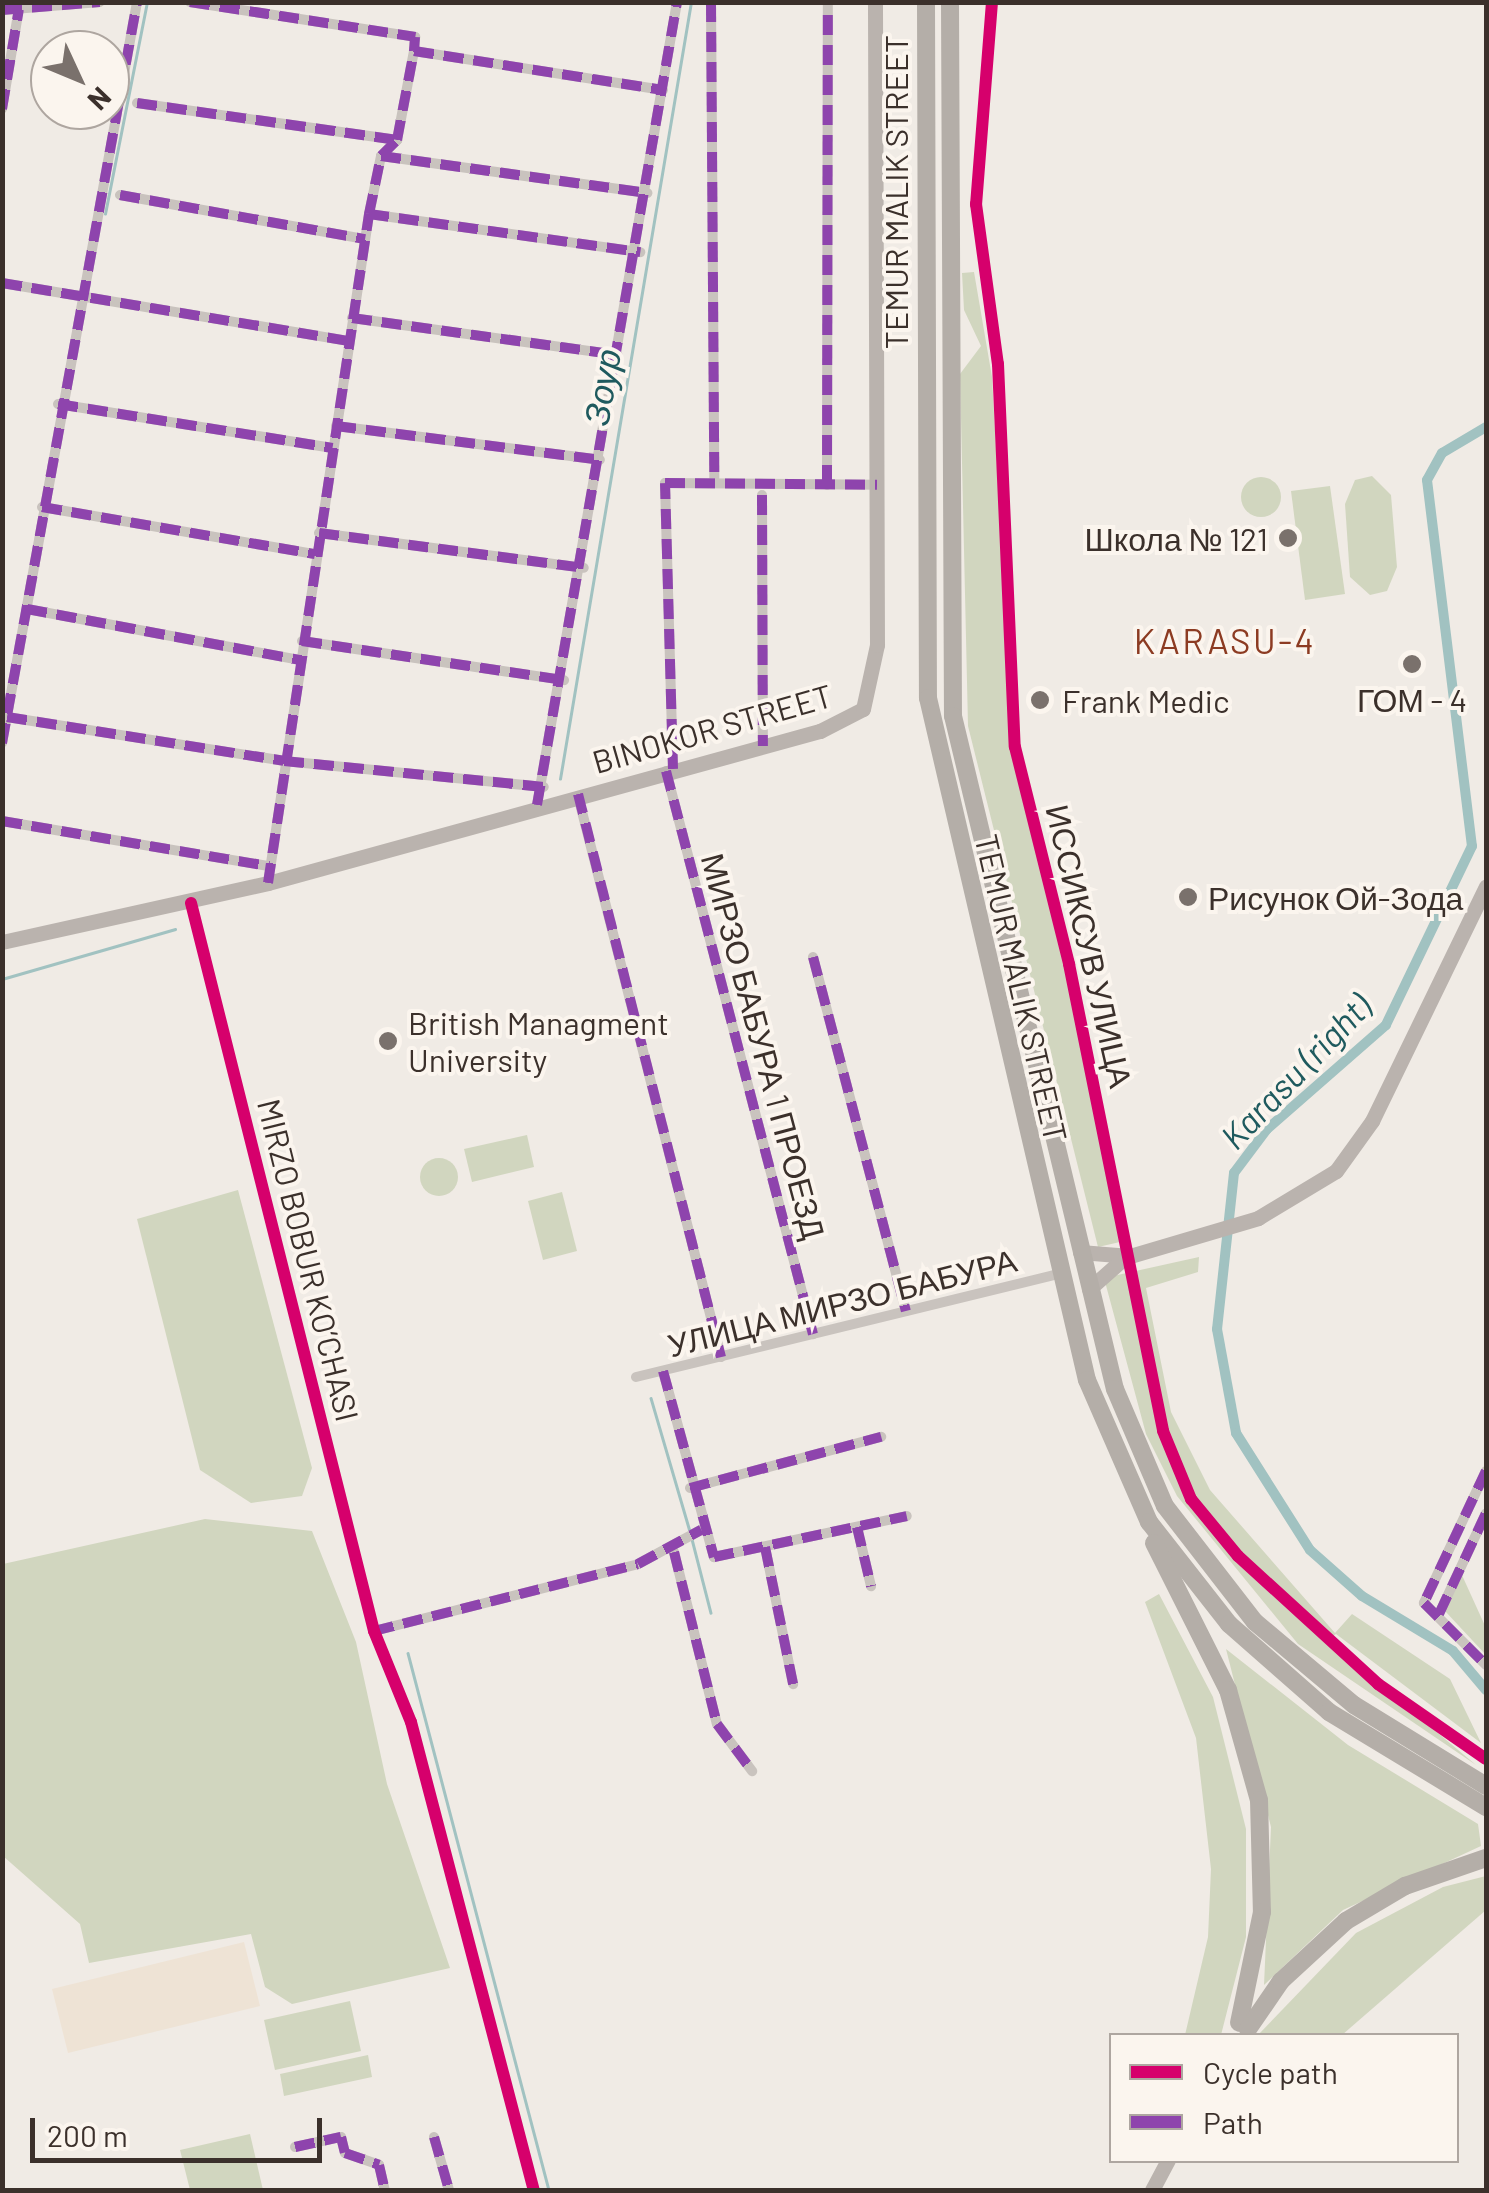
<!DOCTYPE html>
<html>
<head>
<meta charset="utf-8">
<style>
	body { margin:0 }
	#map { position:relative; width:1489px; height:2193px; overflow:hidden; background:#f0ebe5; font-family:Barlow,sans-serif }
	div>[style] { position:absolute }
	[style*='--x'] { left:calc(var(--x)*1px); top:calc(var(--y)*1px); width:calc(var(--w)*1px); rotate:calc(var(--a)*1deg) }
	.green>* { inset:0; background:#d1d6bf }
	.round { border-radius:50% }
	.plaza>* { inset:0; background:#eee3d5 }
	.stream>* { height:2.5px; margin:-1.25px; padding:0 1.25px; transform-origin:1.25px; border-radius:1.25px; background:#a1c2c1 }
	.canal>* { height:10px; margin:-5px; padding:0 5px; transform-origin:5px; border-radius:5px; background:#a1c2c1 }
	.minor>* { height:10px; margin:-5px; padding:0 5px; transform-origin:5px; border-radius:5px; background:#c9c3be }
	.secondary>* { height:15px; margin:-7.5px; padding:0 7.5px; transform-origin:7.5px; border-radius:7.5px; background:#bab3ae }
	.trunk>* { height:18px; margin:-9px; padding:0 9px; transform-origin:9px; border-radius:9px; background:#b4aea8 }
	.quiet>* { height:10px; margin-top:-5px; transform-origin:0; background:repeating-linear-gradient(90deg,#8e44ad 0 20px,transparent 0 30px) }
	.cycleway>* { height:12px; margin:-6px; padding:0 6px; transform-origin:6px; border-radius:6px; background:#d6006c }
	.dots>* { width:28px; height:28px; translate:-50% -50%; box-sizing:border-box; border:5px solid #fbf5ee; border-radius:50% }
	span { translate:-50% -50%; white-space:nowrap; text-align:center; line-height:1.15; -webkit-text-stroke:8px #fbf5ee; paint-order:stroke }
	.street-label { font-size:32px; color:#3b302b }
	.poi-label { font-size:32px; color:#3b302b }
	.right { translate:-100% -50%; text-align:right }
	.left { translate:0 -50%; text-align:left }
	.water-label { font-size:35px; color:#1f5a5e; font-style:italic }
	.neighbourhood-label { font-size:35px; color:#8c3b22; letter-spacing:2.5px }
	.frame { position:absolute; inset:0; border:5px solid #3b302b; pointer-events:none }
	.legend { position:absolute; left:1109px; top:2033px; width:350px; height:130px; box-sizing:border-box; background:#fbf5ee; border:2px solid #aea6a0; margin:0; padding:12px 18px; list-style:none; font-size:30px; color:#3b302b }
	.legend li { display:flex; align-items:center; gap:20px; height:50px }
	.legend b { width:50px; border:2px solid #aea6a0 }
	.north { position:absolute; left:30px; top:30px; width:100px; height:100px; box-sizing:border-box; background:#fbf5ee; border:2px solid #aea6a0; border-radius:50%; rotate:134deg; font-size:28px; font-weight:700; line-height:40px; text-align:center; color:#3b302b }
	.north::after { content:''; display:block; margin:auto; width:35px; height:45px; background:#7a716c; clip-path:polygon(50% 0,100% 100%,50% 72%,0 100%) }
	.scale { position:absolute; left:30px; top:2118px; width:292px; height:45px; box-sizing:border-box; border:5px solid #3b302b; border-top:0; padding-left:12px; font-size:30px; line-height:35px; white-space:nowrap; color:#3b302b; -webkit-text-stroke:8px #fbf5ee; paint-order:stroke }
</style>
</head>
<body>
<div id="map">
	<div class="green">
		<i style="clip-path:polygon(974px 272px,992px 377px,1011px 721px,1069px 964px,1120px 1242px,1098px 1247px,968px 726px,960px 374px,981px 346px,964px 310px,962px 273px)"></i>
		<i style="clip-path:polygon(1372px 476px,1391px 495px,1397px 567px,1387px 591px,1370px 595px,1350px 577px,1345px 504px,1355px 480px)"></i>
		<i class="round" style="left:1241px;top:477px;width:40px;height:40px"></i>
		<i style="clip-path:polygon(1330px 486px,1345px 594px,1305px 600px,1291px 491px)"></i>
		<i style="clip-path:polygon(527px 1135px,534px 1167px,472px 1182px,464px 1149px)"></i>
		<i class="round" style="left:420px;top:1158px;width:38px;height:38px"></i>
		<i style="clip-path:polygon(238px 1190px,312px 1468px,302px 1496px,251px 1503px,200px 1470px,137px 1219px)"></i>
		<i style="clip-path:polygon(562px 1192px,577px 1251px,543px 1260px,528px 1201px)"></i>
		<i style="clip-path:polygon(1199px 1257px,1198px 1272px,1146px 1288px,1171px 1412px,1210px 1490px,1335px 1633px,1352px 1614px,1450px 1679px,1481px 1743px,1336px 1634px,1327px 1640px,1476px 1765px,1298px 1644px,1177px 1496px,1146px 1434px,1104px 1278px)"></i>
		<i style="clip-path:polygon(205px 1519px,312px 1531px,356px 1642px,387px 1784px,450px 1968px,292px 2004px,265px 1987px,251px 1934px,89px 1963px,80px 1924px,3px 1856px,3px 1564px)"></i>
		<i style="clip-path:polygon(1461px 1573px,1486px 1628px,1486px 1655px,1445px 1611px)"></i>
		<i style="clip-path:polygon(1159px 1594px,1213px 1697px,1246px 1829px,1246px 1937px,1221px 2035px,1185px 2035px,1208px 1937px,1211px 1869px,1196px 1738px,1145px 1602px)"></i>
		<i style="clip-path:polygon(1226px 1649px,1348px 1745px,1478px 1824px,1481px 1846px,1343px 1910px,1264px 1985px,1271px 1827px)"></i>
		<i style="clip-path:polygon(1486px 1876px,1486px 1910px,1342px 2035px,1258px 2035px,1356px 1933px,1443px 1887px)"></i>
		<i style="clip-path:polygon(350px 2001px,361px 2051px,275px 2070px,264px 2020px)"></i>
		<i style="clip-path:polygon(368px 2055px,372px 2077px,284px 2096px,280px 2074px)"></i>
		<i style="clip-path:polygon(250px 2134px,263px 2190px,190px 2190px,180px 2150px)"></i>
	</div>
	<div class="plaza">
		<i style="clip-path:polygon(244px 1942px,260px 2006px,68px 2053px,52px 1989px)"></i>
	</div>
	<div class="stream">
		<i style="--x:105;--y:214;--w:216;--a:-78.8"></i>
		<i style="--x:560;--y:779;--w:788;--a:-80.43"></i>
		<i style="--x:2;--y:979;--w:180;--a:-16.1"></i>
		<i style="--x:651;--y:1398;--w:139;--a:73.7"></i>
		<i style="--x:692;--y:1539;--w:76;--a:75.6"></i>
		<i style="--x:408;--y:1653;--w:555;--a:75.29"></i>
	</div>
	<div class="canal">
		<i style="--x:1486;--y:427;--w:51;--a:149.4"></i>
		<i style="--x:1442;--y:453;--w:31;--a:119"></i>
		<i style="--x:1427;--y:480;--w:369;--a:83"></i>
		<i style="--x:1472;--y:846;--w:199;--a:115.7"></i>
		<i style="--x:1386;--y:1025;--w:158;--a:138.8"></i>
		<i style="--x:1267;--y:1129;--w:55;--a:126.9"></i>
		<i style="--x:1234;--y:1173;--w:157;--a:96.2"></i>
		<i style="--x:1217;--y:1329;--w:106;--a:79.6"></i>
		<i style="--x:1236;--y:1433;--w:138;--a:57.7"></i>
		<i style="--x:1310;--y:1550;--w:69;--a:41.5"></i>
		<i style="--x:1362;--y:1596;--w:106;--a:31.1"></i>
		<i style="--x:1453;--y:1651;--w:51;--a:49.8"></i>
	</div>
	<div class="minor">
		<i style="--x:190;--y:2;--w:228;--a:8.8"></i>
		<i style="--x:415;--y:37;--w:14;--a:94"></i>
		<i style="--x:414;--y:51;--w:252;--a:8.9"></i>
		<i style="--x:711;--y:2;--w:480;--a:89.6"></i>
		<i style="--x:992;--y:2;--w:203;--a:94.5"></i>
		<i style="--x:976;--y:204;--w:162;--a:82.2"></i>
		<i style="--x:998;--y:364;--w:383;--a:87.5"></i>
		<i style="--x:1015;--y:747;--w:224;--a:76"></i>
		<i style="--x:1069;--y:964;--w:476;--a:78.6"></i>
		<i style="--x:1163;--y:1431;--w:74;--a:67.6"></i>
		<i style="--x:1191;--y:1499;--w:74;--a:50.5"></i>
		<i style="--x:1238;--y:1556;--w:190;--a:42.4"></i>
		<i style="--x:1378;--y:1684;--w:131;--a:34.8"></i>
		<i style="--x:2;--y:10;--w:98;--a:-4.7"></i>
		<i style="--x:137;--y:103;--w:263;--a:8.1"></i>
		<i style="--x:2;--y:109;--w:101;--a:-80.4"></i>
		<i style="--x:381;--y:156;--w:269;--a:7.9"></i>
		<i style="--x:120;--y:195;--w:249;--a:10.2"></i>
		<i style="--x:369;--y:214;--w:274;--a:8"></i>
		<i style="--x:2;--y:283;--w:352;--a:9.5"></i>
		<i style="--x:352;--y:318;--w:268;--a:7.9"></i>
		<i style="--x:58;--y:404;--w:278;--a:9.1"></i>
		<i style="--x:336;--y:426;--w:266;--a:7.3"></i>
		<i style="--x:827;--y:485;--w:483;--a:-89.9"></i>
		<i style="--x:762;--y:495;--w:251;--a:89.8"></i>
		<i style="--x:42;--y:507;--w:277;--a:9.8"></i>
		<i style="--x:319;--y:533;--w:267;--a:7.5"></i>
		<i style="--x:27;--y:609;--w:277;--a:10.6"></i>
		<i style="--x:302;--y:641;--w:265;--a:8.5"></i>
		<i style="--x:7;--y:717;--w:280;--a:9"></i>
		<i style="--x:284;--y:761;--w:261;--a:5.7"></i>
		<i style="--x:2;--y:743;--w:753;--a:-79.67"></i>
		<i style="--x:673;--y:769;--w:286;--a:-91.6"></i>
		<i style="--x:665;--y:483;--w:212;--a:0.5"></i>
		<i style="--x:666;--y:771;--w:582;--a:75.37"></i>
		<i style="--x:578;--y:796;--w:579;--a:75.7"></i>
		<i style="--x:537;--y:805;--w:815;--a:-80.11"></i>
		<i style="--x:2;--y:821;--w:271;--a:9.6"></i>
		<i style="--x:268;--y:883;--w:677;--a:-81.41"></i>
		<i style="--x:369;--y:214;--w:59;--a:-78.3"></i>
		<i style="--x:381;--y:156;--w:23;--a:-45"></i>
		<i style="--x:397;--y:140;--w:91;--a:-79.2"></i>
		<i style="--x:191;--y:903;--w:751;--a:75.89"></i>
		<i style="--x:374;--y:1631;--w:98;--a:67.9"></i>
		<i style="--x:411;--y:1722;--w:484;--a:75.3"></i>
		<i style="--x:813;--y:957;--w:366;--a:75.3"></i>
		<i style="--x:663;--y:1371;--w:193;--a:74.7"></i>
		<i style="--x:714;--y:1557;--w:197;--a:-12"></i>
		<i style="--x:636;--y:1377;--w:435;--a:-13.7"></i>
		<i style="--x:1486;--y:1471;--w:146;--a:115.2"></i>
		<i style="--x:1424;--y:1603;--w:88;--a:45"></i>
		<i style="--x:690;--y:1488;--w:198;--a:-15"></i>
		<i style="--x:857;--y:1527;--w:61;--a:76.7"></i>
		<i style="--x:765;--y:1547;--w:140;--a:78.4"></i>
		<i style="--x:674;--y:1552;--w:177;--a:76"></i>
		<i style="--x:717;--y:1724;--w:59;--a:53.3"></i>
		<i style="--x:1439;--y:1614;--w:111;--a:-65"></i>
		<i style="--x:374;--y:1631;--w:272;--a:-14.2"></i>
		<i style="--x:638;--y:1564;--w:72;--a:-28.4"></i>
		<i style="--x:434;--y:2137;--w:55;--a:74.2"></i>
		<i style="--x:295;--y:2147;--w:47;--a:-12.3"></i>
		<i style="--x:341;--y:2137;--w:16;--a:76"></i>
		<i style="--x:345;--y:2153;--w:36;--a:19"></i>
		<i style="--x:379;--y:2165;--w:26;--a:77"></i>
	</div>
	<div class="secondary">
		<i style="--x:2;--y:942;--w:272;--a:-12.5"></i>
		<i style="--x:268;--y:883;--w:573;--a:-15.4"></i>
		<i style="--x:820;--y:731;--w:48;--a:-27.1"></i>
		<i style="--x:863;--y:709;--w:66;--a:-77.7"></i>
		<i style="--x:877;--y:645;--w:643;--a:-90.18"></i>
		<i style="--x:1080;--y:1252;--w:50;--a:4.6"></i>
		<i style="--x:1130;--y:1256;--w:134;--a:-16.5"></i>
		<i style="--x:1258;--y:1218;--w:91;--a:-31.1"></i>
		<i style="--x:1336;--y:1171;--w:62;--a:-54.2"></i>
		<i style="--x:1372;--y:1121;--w:261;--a:-64.1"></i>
		<i style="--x:1089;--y:1289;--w:45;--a:-41.4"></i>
		<i style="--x:1152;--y:2190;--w:34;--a:-62"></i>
	</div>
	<div class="trunk">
		<i style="--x:926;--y:2;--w:696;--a:89.84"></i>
		<i style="--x:928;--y:698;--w:700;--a:76.88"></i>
		<i style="--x:1087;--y:1380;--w:155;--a:66.4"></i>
		<i style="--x:1149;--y:1522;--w:130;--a:51.9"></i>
		<i style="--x:1229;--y:1624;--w:133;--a:41.3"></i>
		<i style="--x:1329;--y:1712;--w:184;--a:31.2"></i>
		<i style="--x:950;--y:2;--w:714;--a:89.76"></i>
		<i style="--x:953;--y:716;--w:692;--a:76.47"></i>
		<i style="--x:1115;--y:1389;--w:127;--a:66.9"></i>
		<i style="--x:1165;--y:1506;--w:147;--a:52.2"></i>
		<i style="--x:1255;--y:1622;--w:129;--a:40"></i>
		<i style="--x:1354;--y:1705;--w:155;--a:31.5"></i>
		<i style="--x:1154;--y:1543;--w:165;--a:63.3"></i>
		<i style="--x:1228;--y:1690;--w:114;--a:74.3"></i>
		<i style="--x:1259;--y:1800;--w:112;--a:88.5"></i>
		<i style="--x:1262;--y:1912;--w:113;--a:101.7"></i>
		<i style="--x:1248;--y:2029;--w:58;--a:-55.5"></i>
		<i style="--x:1281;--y:1981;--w:88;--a:-42.7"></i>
		<i style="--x:1346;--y:1921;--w:69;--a:-30.7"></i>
		<i style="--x:1405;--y:1886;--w:86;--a:-19.1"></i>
	</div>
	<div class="quiet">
		<i style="--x:190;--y:2;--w:228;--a:8.8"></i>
		<i style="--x:415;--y:37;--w:14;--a:94"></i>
		<i style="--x:414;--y:51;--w:252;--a:8.9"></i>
		<i style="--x:711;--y:2;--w:480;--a:89.6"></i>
		<i style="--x:2;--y:10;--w:98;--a:-4.7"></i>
		<i style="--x:137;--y:103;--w:263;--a:8.1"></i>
		<i style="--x:2;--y:109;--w:101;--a:-80.4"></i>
		<i style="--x:381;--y:156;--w:269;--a:7.9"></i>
		<i style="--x:120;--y:195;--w:249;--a:10.2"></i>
		<i style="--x:369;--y:214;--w:274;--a:8"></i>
		<i style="--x:2;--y:283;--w:352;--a:9.5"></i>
		<i style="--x:352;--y:318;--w:268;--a:7.9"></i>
		<i style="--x:58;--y:404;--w:278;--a:9.1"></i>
		<i style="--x:336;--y:426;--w:266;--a:7.3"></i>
		<i style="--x:827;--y:485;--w:483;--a:-89.9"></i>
		<i style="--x:762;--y:495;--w:251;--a:89.8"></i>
		<i style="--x:42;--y:507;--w:277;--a:9.8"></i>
		<i style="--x:319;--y:533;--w:267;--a:7.5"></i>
		<i style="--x:27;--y:609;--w:277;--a:10.6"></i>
		<i style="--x:302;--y:641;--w:265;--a:8.5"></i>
		<i style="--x:7;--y:717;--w:280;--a:9"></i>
		<i style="--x:284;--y:761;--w:261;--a:5.7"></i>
		<i style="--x:2;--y:743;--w:753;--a:-79.67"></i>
		<i style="--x:673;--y:769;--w:286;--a:-91.6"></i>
		<i style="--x:665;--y:483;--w:212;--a:0.5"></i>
		<i style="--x:666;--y:771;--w:582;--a:75.37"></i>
		<i style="--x:578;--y:794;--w:581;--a:75.75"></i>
		<i style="--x:537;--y:805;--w:815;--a:-80.11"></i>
		<i style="--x:2;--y:821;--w:271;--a:9.6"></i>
		<i style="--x:268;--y:883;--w:677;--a:-81.41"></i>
		<i style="--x:369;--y:214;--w:59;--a:-78.3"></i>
		<i style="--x:381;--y:156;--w:23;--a:-45"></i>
		<i style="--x:397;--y:140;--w:91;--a:-79.2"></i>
		<i style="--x:813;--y:957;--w:366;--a:75.3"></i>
		<i style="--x:663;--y:1371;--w:193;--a:74.7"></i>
		<i style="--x:714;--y:1557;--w:197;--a:-12"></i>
		<i style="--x:1486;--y:1471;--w:146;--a:115.2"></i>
		<i style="--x:1424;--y:1603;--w:88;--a:45"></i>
		<i style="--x:690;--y:1488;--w:198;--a:-15"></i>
		<i style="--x:857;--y:1527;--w:61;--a:76.7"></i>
		<i style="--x:765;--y:1547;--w:140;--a:78.4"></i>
		<i style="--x:674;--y:1552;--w:177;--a:76"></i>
		<i style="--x:717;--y:1724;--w:59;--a:53.3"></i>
		<i style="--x:1439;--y:1614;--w:111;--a:-65"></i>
		<i style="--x:374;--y:1631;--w:272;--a:-14.2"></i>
		<i style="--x:638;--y:1564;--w:72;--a:-28.4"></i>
		<i style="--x:434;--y:2137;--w:55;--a:74.2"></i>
		<i style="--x:295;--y:2147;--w:47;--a:-12.3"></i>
		<i style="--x:341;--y:2137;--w:16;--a:76"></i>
		<i style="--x:345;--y:2153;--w:36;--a:19"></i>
		<i style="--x:379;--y:2165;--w:26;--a:77"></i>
	</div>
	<div class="cycleway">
		<i style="--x:992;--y:2;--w:203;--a:94.5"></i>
		<i style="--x:976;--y:204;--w:162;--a:82.2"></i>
		<i style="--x:998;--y:364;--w:383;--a:87.5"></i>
		<i style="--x:1015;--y:747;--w:224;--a:76"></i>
		<i style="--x:1069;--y:964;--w:476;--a:78.6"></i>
		<i style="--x:1163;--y:1431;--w:74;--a:67.6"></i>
		<i style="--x:1191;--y:1499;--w:74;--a:50.5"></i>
		<i style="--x:1238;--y:1556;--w:190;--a:42.4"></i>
		<i style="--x:1378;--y:1684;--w:131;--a:34.8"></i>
		<i style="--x:191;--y:903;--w:751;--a:75.89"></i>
		<i style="--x:374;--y:1631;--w:98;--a:67.9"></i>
		<i style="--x:411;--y:1722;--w:484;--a:75.3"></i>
	</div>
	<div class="dots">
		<i style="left:1288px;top:538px;background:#7a716c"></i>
		<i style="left:1412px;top:664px;background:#7a716c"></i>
		<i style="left:1040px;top:700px;background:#7a716c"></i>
		<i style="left:1188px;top:897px;background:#7a716c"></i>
		<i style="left:388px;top:1041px;background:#7a716c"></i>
	</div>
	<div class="street-label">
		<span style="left:895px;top:192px;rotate:-90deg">TEMUR MALIK STREET</span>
		<span style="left:712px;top:728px;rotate:-16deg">BINOKOR STREET</span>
		<span style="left:1090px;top:946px;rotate:77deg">ИССИКСУВ УЛИЦА</span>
		<span style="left:1022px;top:988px;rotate:77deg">TEMUR MALIK STREET</span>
		<span style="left:764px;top:1046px;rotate:75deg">МИРЗО БАБУРА 1 ПРОЕЗД</span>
		<span style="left:309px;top:1260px;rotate:76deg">MIRZO BOBUR KO‘CHASI</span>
		<span style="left:842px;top:1302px;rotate:-14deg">УЛИЦА МИРЗО БАБУРА</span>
	</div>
	<div class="poi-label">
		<span class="right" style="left:1268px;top:538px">Школа № 121</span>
		<span style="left:1412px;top:699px">ГОМ - 4</span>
		<span class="left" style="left:1062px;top:700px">Frank Medic</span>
		<span class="left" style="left:1208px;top:897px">Рисунок Ой-Зода</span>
		<span class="left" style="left:408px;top:1041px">British Managment<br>University</span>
	</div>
	<div class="water-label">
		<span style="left:601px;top:387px;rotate:-80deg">Зоур</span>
		<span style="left:1295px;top:1071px;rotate:-46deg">Karasu (right)</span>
	</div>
	<div class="neighbourhood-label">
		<span style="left:1225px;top:640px">KARASU-4</span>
	</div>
	<div class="frame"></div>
	<ul class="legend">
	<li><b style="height:12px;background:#d6006c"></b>Cycle path</li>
	<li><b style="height:12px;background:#8e44ad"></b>Path</li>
	</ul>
	<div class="north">N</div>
	<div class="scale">200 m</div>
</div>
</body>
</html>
